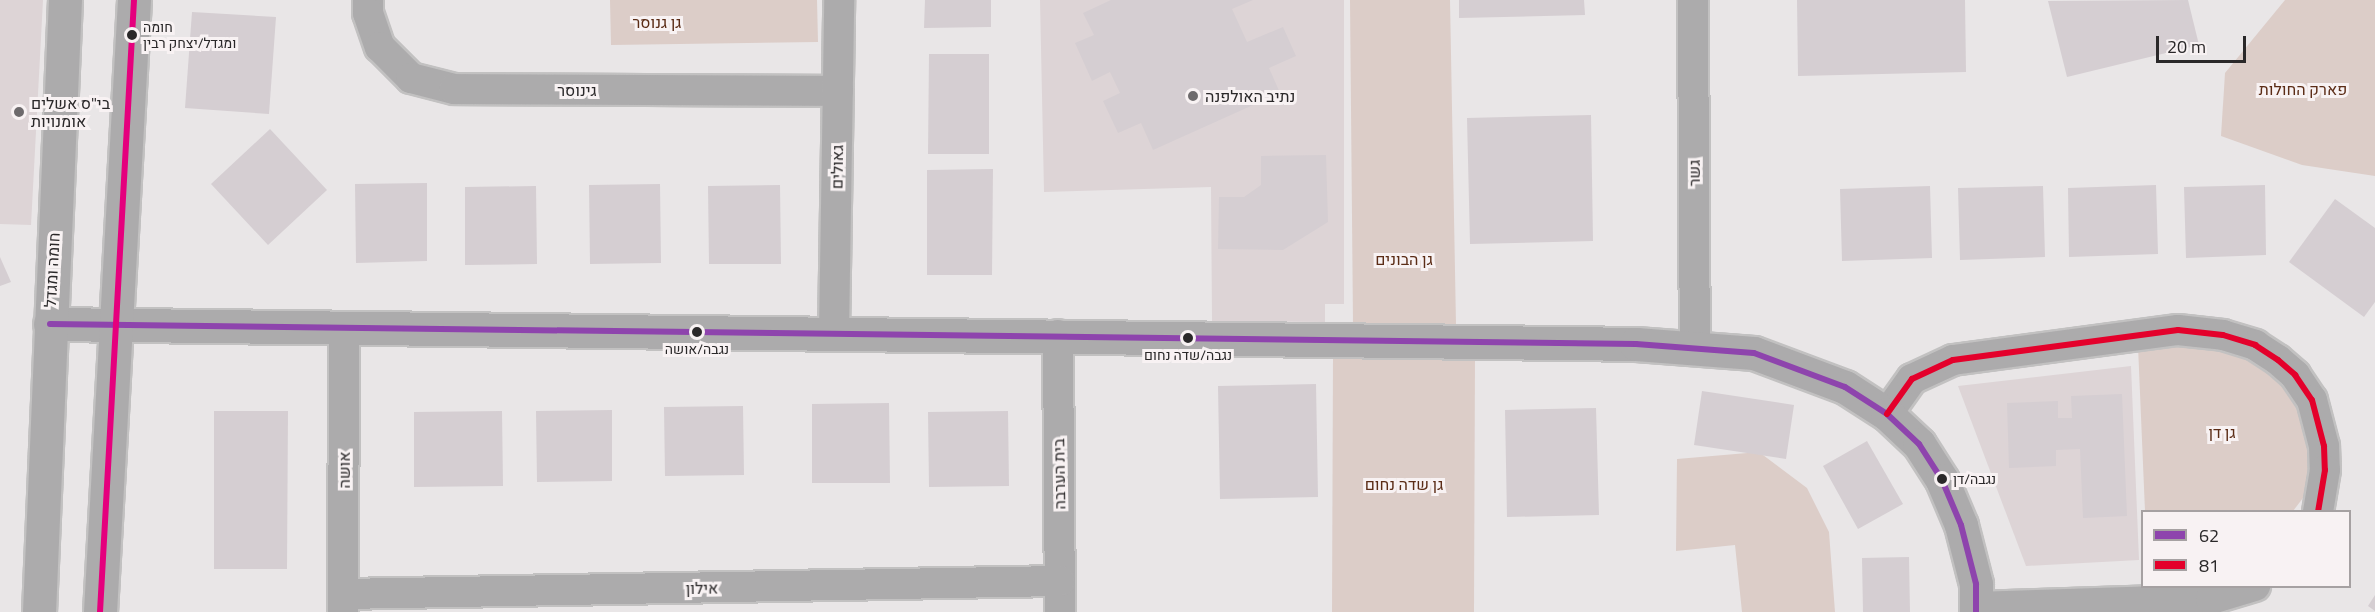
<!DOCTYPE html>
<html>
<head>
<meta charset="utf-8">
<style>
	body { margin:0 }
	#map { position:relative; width:2375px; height:612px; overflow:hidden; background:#e9e6e7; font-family:"Titillium Web",Heebo,sans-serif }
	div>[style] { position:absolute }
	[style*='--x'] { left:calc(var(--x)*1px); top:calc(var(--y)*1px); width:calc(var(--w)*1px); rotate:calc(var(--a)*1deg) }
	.built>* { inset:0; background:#ddd4d6 }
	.green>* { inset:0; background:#dccdc8 }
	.building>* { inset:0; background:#d5ced2 }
	.roads { filter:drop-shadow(2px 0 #c2c1c1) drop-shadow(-2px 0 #c2c1c1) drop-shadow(0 2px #c2c1c1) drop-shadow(0 -2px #c2c1c1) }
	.minor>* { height:30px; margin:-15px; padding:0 15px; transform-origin:15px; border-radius:15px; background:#acabac }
	.tertiary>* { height:33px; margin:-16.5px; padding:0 16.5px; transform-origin:16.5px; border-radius:16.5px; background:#acabac }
	.bus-1>* { height:6px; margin:-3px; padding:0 3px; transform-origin:3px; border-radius:3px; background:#8e44ad }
	.bus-2>* { height:6px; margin:-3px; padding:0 3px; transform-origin:3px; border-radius:3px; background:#e4002b }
	.bus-3>* { height:6px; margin:-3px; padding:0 3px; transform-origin:3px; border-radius:3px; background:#e5007d }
	.dots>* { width:16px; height:16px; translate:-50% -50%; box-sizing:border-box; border:3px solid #f8f2f3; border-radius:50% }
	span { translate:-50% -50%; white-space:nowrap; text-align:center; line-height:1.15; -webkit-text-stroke:6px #f8f2f3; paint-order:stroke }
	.bus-label { font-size:14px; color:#2a2829 }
	.left { translate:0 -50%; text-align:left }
	.park-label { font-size:16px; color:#5b2c16 }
	.street-label { font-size:16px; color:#2a2829 }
	.poi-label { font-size:16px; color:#2a2829 }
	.legend { position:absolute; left:2141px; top:510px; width:210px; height:78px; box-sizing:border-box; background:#f8f2f3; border:2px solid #a6a1a2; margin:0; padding:8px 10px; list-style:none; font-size:18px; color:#2a2829 }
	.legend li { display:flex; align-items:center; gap:12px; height:30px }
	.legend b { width:30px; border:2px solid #a6a1a2 }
	.scale { position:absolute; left:2156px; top:36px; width:90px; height:27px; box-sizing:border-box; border:3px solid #2a2829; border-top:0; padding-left:8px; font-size:18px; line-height:21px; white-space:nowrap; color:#2a2829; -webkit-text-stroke:4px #f8f2f3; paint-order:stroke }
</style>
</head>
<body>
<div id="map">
	<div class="built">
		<i style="clip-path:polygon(0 0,43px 0,31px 225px,0 224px)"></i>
		<i style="clip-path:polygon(1040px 0,1344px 0,1344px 304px,1325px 304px,1325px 322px,1212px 321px,1211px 187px,1044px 192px)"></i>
		<i style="clip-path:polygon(2131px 366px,2139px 560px,2026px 566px,1958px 386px)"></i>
	</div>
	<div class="green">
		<i style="clip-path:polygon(610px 0,817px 0,818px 42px,611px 45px)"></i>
		<i style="clip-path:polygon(1350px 0,1450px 0,1456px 325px,1353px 325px)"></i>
		<i style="clip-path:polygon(2285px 0,2375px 0,2375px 176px,2302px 165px,2221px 136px,2225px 73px)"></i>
		<i style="clip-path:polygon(2209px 343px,2257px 354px,2291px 389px,2310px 425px,2315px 458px,2303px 498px,2293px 511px,2145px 511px,2138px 346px)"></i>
		<i style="clip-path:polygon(1475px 354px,1474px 612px,1332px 612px,1333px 356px)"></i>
		<i style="clip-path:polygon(1759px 452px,1807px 488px,1829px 532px,1835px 612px,1742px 612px,1735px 545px,1676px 551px,1677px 459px)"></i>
	</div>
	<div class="building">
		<i style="clip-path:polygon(925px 0,991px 0,991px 27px,924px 28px)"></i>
		<i style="clip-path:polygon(1111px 0,1253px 0,1232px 9px,1247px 42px,1283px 27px,1296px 56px,1269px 68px,1280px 93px,1153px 150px,1141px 123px,1118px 133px,1103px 101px,1120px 93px,1110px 72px,1092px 81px,1075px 43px,1094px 35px,1083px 13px)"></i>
		<i style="clip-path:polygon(1459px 0,1584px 0,1585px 15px,1459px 18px)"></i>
		<i style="clip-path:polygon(1797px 0,1965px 0,1966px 72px,1798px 76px)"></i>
		<i style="clip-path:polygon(2188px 0,2199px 45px,2067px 77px,2048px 1px)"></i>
		<i style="clip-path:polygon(192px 12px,276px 17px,269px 114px,185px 108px)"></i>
		<i style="clip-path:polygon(929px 54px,989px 54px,989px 154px,928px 154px)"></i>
		<i style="clip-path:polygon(1591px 115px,1593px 241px,1470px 244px,1467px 118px)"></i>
		<i style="clip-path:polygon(270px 129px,327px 190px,268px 245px,211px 184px)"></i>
		<i style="clip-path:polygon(1326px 155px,1328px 222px,1283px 250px,1218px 249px,1219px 197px,1244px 197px,1261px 185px,1261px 156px)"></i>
		<i style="clip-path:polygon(993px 169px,992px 275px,927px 275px,927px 170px)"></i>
		<i style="clip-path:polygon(427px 183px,427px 261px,356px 263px,355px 184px)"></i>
		<i style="clip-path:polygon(660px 184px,661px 263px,590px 264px,589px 185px)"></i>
		<i style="clip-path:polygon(780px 185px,781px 264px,709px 264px,708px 186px)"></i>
		<i style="clip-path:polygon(2156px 185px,2158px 254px,2069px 257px,2068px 188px)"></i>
		<i style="clip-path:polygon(2265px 185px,2266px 255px,2186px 258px,2184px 187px)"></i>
		<i style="clip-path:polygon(536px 186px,537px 264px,465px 265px,465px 187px)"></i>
		<i style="clip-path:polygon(1930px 186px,1932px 258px,1842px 261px,1840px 189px)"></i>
		<i style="clip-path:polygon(2043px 186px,2045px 257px,1960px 260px,1958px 188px)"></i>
		<i style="clip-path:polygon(2335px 199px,2375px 228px,2375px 302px,2364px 317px,2289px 262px)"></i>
		<i style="clip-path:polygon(0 257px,11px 282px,0 286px)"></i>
		<i style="clip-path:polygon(1316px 384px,1318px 497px,1220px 499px,1218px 386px)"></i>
		<i style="clip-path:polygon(1702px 391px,1794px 405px,1786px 459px,1694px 445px)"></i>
		<i style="clip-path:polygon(2122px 394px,2127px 516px,2083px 518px,2080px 449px,2056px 450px,2056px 466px,2009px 468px,2007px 403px,2058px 401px,2058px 418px,2072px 418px,2071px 396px)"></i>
		<i style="clip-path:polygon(889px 403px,890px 483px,812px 483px,812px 404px)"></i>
		<i style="clip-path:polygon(743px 406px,744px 475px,665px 476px,664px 407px)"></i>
		<i style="clip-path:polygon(1596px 408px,1599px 515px,1507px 517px,1505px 410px)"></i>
		<i style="clip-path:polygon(612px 410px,612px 481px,537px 482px,536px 411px)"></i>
		<i style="clip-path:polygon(214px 411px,288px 411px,287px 569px,214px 569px)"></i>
		<i style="clip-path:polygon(502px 411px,503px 486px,414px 487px,414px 412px)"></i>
		<i style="clip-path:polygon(1008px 411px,1009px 486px,929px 487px,928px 412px)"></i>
		<i style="clip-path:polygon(1867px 441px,1903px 504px,1858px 529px,1823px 466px)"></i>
		<i style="clip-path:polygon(1909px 557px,1910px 612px,1863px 612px,1862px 558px)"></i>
		<i style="clip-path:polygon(2375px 595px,2375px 611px,2368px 606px)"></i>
	</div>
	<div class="roads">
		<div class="minor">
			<i style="--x:368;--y:0;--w:13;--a:90"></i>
			<i style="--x:368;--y:13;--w:36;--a:71"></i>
			<i style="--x:380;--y:47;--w:44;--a:45"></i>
			<i style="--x:411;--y:78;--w:44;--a:14.3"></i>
			<i style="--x:454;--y:89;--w:384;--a:0.3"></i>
			<i style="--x:1693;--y:0;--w:347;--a:89.7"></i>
			<i style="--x:834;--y:334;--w:334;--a:-89.1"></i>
			<i style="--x:1058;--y:335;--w:277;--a:89.6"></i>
			<i style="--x:1887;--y:414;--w:43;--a:-54.5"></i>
			<i style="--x:1912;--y:379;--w:45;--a:-24.9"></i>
			<i style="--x:1953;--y:360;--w:227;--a:-7.6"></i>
			<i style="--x:2178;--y:330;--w:45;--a:6.3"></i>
			<i style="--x:2223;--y:335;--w:34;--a:17"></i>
			<i style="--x:2255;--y:345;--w:27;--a:33"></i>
			<i style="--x:2278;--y:360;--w:23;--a:41"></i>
			<i style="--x:2295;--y:375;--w:30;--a:56"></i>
			<i style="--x:2312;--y:400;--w:48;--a:75.4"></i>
			<i style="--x:2324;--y:446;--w:24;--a:88"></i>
			<i style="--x:2325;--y:470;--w:43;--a:99.5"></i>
			<i style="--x:343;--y:594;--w:717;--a:-1.04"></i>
			<i style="--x:1976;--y:607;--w:235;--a:-1.9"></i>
			<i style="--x:2211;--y:599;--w:46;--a:-16.5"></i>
			<i style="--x:343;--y:612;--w:285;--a:-89.8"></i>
		</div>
		<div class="tertiary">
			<i style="--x:50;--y:324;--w:1586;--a:0.72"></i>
			<i style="--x:1636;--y:344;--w:118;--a:4.4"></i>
			<i style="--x:1754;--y:353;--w:97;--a:20.5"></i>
			<i style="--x:1845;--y:387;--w:50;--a:32.7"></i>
			<i style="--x:1887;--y:414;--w:44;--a:43.2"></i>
			<i style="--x:1919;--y:444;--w:43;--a:57.4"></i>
			<i style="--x:1942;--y:480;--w:49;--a:67.1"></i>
			<i style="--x:1961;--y:525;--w:61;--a:75.7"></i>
			<i style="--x:1976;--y:584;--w:28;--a:90"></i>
			<i style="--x:39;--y:612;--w:613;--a:-87.57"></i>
			<i style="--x:100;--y:612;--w:613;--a:-86.82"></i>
		</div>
	</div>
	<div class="bus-1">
		<i style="--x:50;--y:324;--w:1586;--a:0.72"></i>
		<i style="--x:1636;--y:344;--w:118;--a:4.4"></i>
		<i style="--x:1754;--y:353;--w:97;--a:20.5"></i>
		<i style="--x:1845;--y:387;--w:50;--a:32.7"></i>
		<i style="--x:1887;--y:414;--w:44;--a:43.2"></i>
		<i style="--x:1919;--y:444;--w:43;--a:57.4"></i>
		<i style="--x:1942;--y:480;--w:49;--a:67.1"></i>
		<i style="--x:1961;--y:525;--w:61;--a:75.7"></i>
		<i style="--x:1976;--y:584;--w:28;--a:90"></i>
	</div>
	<div class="bus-2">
		<i style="--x:1887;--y:414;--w:43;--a:-54.5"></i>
		<i style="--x:1912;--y:379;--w:45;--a:-24.9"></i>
		<i style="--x:1953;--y:360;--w:227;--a:-7.6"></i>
		<i style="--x:2178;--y:330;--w:45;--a:6.3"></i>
		<i style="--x:2223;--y:335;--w:34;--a:17"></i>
		<i style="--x:2255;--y:345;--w:27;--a:33"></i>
		<i style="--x:2278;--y:360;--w:23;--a:41"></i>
		<i style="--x:2295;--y:375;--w:30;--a:56"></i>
		<i style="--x:2312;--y:400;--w:48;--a:75.4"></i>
		<i style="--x:2324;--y:446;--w:24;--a:88"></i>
		<i style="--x:2325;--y:470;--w:43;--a:99.5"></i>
	</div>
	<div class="bus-3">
		<i style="--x:100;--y:612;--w:613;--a:-86.82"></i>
	</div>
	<div class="dots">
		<i style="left:132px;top:35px;background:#2a2829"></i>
		<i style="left:1193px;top:96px;background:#6d6a6c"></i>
		<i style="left:19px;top:112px;background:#6d6a6c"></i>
		<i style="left:697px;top:332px;background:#2a2829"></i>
		<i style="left:1188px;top:338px;background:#2a2829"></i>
		<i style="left:1942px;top:479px;background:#2a2829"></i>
	</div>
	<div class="bus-label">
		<span class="left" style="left:143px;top:35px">חומה<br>ומגדל/יצחק רבין</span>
		<span style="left:697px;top:349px">נגבה/אושה</span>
		<span style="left:1188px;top:355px">נגבה/שדה נחום</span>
		<span class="left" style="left:1953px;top:479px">נגבה/דן</span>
	</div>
	<div class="park-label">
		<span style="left:657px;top:22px">גן גנוסר</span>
		<span style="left:2303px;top:89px">פארק החולות</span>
		<span style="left:1404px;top:259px">גן הבונים</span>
		<span style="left:2222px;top:432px">גן דן</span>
		<span style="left:1404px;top:484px">גן שדה נחום</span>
	</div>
	<div class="street-label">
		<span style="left:577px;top:90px">גינוסר</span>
		<span style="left:837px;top:167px;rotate:-89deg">גאולים</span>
		<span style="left:1694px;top:173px;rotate:-90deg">גשר</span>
		<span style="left:52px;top:270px;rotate:-87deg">חומה ומגדל</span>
		<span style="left:344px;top:470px;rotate:-90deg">אושה</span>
		<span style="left:1059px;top:474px;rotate:-91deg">בית הערבה</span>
		<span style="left:702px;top:588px;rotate:-1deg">אילון</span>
	</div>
	<div class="poi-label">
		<span class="left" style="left:1205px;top:96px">נתיב האולפנה</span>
		<span class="left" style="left:31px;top:112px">בי"ס אשלים<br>אומנויות</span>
	</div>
	<ul class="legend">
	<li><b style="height:8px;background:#8e44ad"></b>62</li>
	<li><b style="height:8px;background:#e4002b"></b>81</li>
	</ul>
	<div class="scale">20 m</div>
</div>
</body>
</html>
